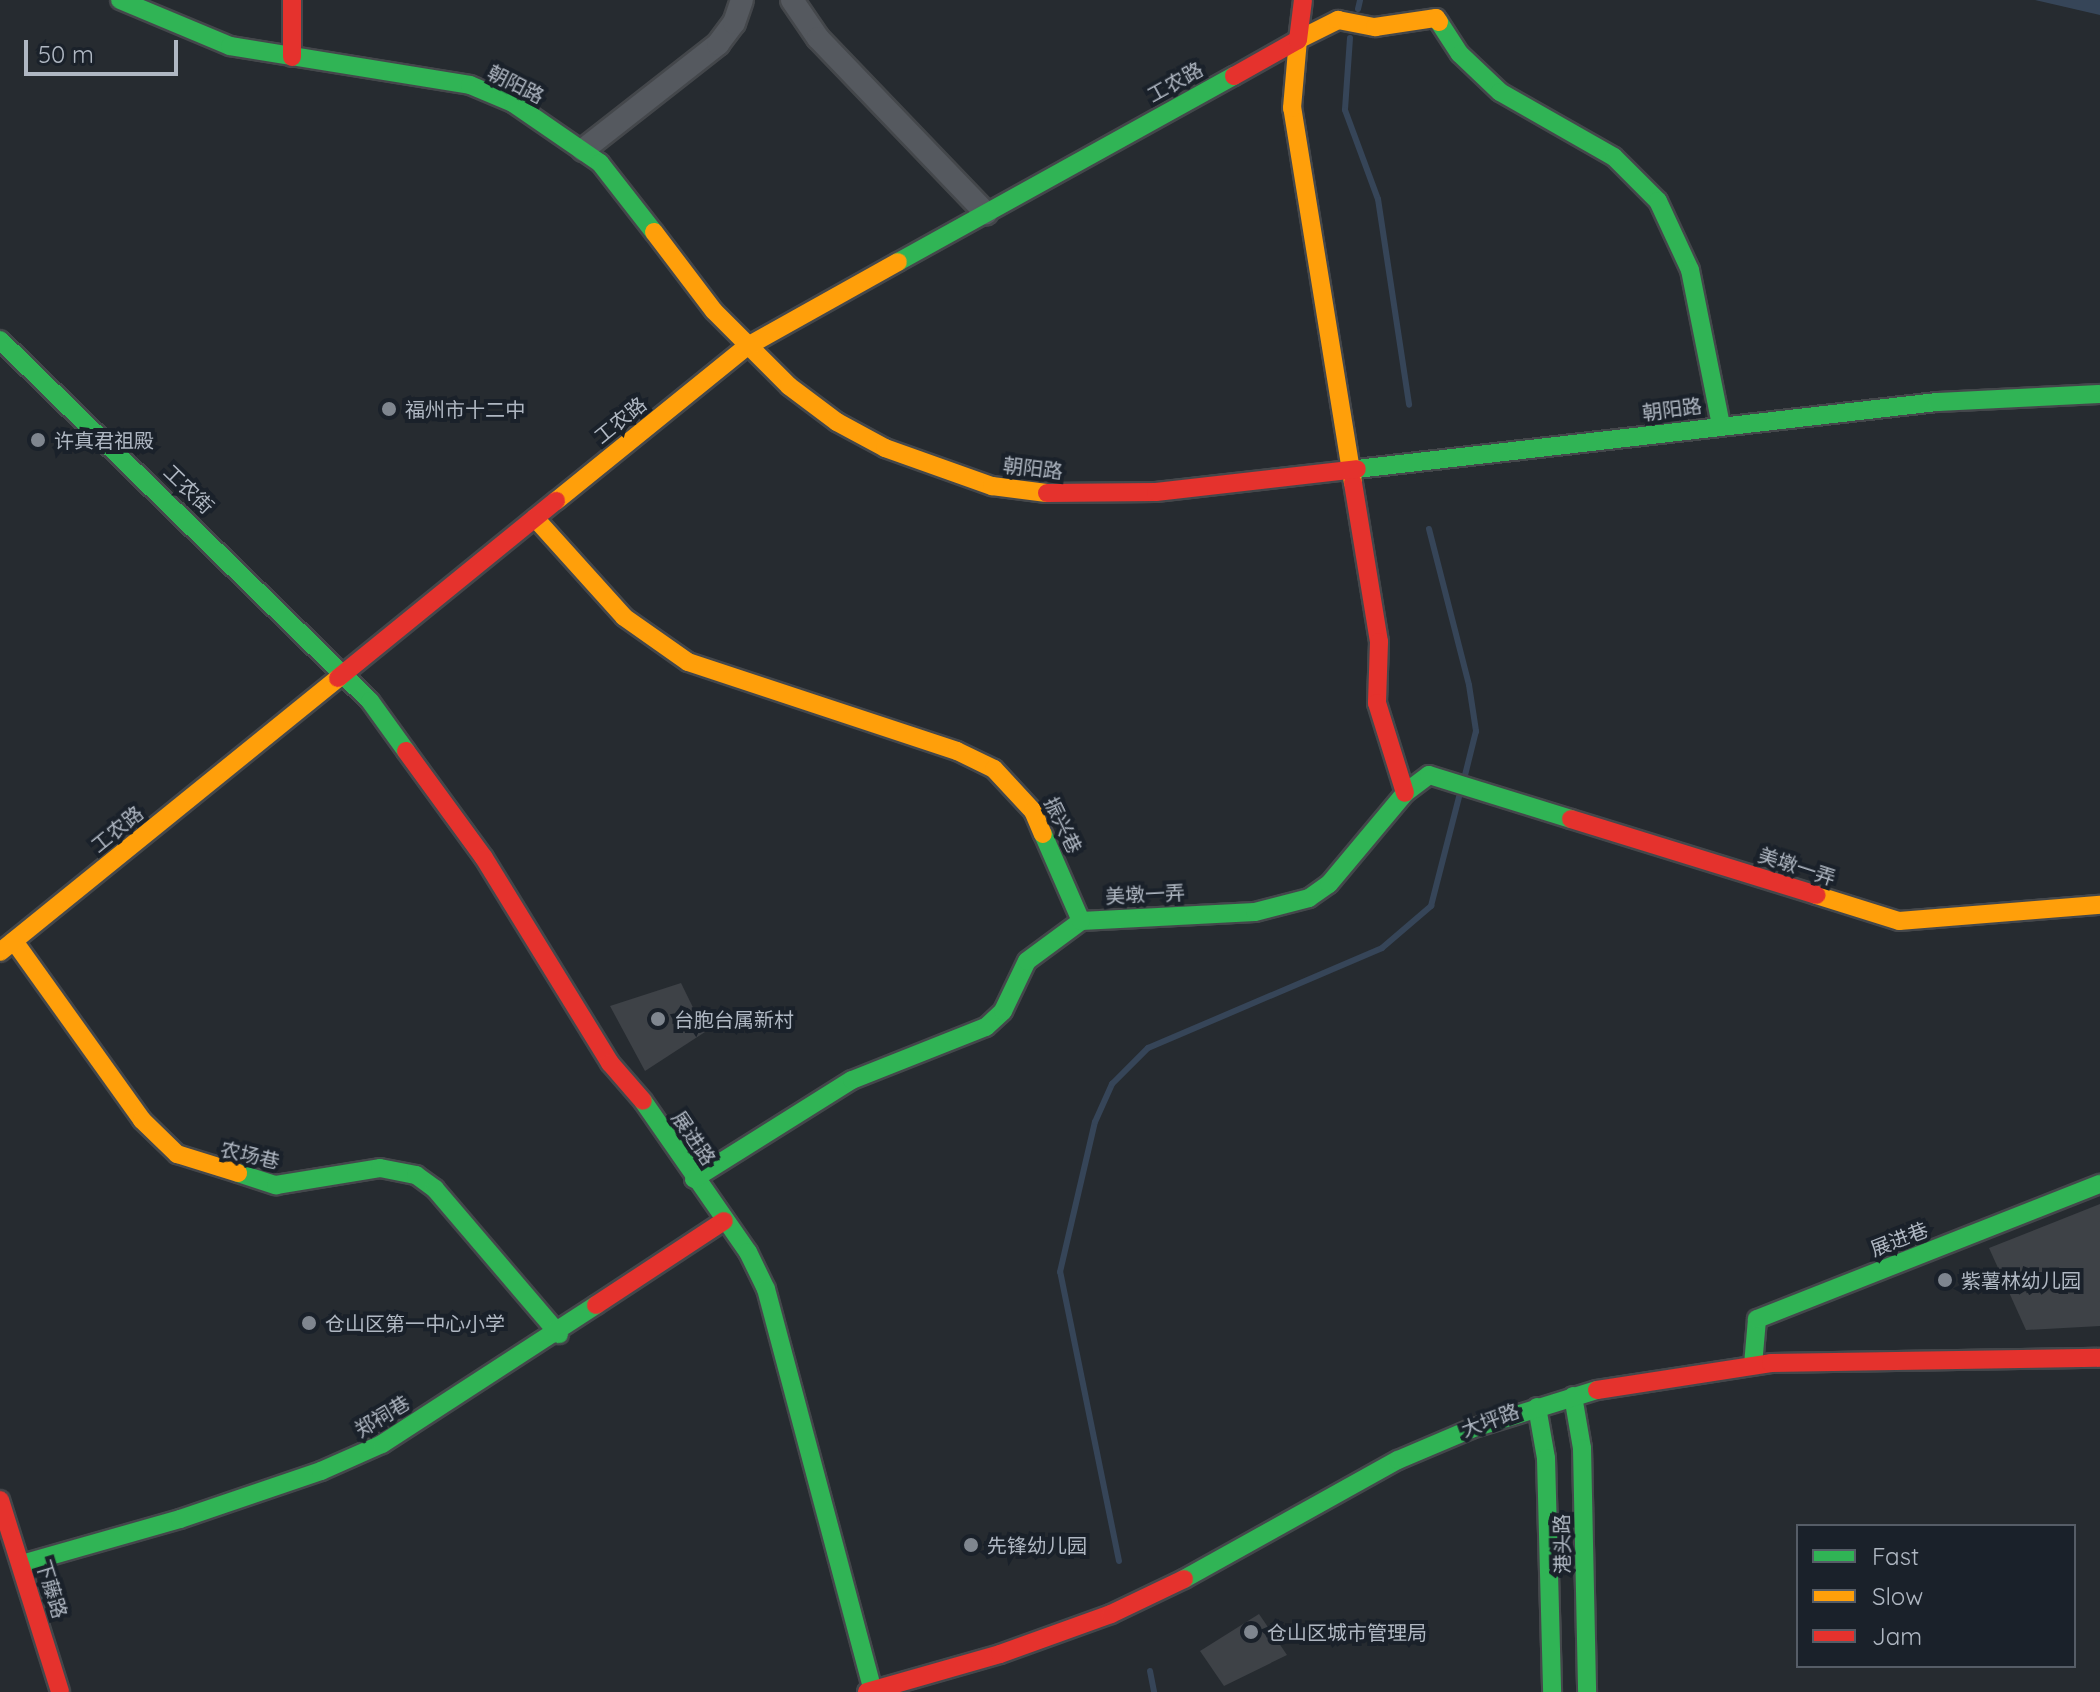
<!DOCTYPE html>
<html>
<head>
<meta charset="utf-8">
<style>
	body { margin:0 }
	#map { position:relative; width:2100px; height:1692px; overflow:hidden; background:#262b30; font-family:Quicksand,"Noto Sans SC",sans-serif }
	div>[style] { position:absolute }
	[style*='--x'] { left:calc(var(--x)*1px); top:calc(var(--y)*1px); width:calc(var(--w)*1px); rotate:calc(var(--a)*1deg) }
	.water>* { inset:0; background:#364558 }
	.stream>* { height:6px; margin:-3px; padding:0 3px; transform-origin:3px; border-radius:3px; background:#364558 }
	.building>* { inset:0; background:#3e4247 }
	.roads { filter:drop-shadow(2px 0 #44474b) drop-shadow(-2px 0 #44474b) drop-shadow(0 2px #44474b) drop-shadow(0 -2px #44474b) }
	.street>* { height:22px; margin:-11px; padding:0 11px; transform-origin:11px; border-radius:11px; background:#55595f }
	.fast>* { height:18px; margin:-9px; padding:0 9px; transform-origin:9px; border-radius:9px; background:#30b455 }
	.slow>* { height:18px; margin:-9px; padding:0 9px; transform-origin:9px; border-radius:9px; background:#ff9f0a }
	.jam>* { height:18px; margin:-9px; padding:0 9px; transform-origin:9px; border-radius:9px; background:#e5322d }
	.dots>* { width:22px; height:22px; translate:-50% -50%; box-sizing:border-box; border:4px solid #1a212a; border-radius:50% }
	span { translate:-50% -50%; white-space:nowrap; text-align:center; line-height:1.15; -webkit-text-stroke:8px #1a212a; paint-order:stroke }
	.street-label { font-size:20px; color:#afb7c2 }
	.poi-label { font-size:20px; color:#afb7c2 }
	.left { translate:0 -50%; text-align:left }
	.legend { position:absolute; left:1796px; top:1524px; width:280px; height:144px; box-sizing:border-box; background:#1a212a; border:2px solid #565d67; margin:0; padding:10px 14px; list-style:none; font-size:24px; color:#afb7c2 }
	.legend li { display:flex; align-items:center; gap:16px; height:40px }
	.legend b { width:40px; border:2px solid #565d67 }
	.scale { position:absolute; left:24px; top:40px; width:154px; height:36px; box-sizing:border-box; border:4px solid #afb7c2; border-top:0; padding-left:10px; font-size:24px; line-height:28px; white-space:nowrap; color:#afb7c2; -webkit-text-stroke:6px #1a212a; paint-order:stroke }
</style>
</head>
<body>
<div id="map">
	<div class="water">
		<i style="clip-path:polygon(2035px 0,2100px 0,2100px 15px)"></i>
	</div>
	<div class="stream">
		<i style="--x:1358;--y:9;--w:9;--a:-77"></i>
		<i style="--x:1350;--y:38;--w:72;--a:94"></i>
		<i style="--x:1345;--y:110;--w:95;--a:69.7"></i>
		<i style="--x:1378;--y:199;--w:208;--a:81.4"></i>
		<i style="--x:1429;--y:529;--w:161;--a:75.6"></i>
		<i style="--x:1469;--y:685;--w:47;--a:81.3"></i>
		<i style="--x:1476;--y:731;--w:45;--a:104"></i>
		<i style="--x:1119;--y:1561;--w:295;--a:-101.5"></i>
		<i style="--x:1060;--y:1272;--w:154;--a:-76.9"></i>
		<i style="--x:1095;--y:1122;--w:42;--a:-65.9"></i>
		<i style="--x:1112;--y:1084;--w:51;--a:-45"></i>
		<i style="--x:1148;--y:1048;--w:254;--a:-23.1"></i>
		<i style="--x:1382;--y:948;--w:65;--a:-40.6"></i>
		<i style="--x:1431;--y:906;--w:117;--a:-75.6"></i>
		<i style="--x:1150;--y:1671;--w:21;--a:79"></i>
	</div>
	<div class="building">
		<i style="clip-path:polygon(681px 983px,705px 1032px,645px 1071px,610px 1006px)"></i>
		<i style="clip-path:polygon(2100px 1204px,2100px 1326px,2026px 1330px,1989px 1248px)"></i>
		<i style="clip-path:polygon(1259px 1614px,1287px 1655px,1224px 1686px,1200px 1651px)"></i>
	</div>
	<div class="roads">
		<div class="street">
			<i style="--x:792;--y:0;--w:46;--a:55.6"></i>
			<i style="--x:818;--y:38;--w:243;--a:46.2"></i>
			<i style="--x:583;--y:150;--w:172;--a:-38.1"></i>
			<i style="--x:718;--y:44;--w:26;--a:-53"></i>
			<i style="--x:734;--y:23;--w:24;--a:-71"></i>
		</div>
		<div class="fast">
			<i style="--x:120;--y:0;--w:119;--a:22.7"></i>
			<i style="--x:230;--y:46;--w:243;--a:9.2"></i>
			<i style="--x:470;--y:85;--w:47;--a:22.7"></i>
			<i style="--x:513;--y:103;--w:106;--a:34.6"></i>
			<i style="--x:600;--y:163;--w:88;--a:52"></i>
			<i style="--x:1439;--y:22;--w:38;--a:57"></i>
			<i style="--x:1460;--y:54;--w:55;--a:43.5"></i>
			<i style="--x:1500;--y:92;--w:131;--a:29.7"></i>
			<i style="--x:1614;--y:157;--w:62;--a:45"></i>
			<i style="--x:1658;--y:201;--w:76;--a:65.1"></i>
			<i style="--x:1690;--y:270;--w:158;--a:78.7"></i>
			<i style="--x:898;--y:262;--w:384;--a:-29"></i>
			<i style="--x:0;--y:340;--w:517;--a:44.29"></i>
			<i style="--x:370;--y:701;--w:62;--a:54.2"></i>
			<i style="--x:1357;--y:469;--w:584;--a:-6.59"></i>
			<i style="--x:1937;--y:402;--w:163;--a:-2.8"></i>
			<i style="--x:1081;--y:921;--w:174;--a:-3"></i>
			<i style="--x:1255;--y:912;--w:56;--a:-14.5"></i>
			<i style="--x:1309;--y:898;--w:24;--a:-35"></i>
			<i style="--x:1329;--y:884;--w:119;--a:-50.1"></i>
			<i style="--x:1405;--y:793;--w:30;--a:-37"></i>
			<i style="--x:1429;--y:775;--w:149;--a:17.2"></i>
			<i style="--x:643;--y:1101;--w:184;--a:55.2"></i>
			<i style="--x:748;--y:1252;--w:41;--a:64.1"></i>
			<i style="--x:766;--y:1289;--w:417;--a:75.1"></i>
			<i style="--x:238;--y:1173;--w:40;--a:18"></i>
			<i style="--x:276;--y:1185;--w:105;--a:-9.3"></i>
			<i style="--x:380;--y:1168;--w:37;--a:11"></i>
			<i style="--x:416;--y:1175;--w:24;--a:36"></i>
			<i style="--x:435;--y:1189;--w:191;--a:49.5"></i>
			<i style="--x:694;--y:1179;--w:186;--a:-32.1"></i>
			<i style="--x:852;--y:1080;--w:144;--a:-21.6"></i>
			<i style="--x:986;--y:1027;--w:23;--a:-43"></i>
			<i style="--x:1003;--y:1011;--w:55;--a:-64.4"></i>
			<i style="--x:1027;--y:961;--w:67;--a:-36.5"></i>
			<i style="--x:1081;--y:921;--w:95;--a:-113.6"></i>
			<i style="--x:1753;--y:1365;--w:46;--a:-85"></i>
			<i style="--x:1757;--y:1319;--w:369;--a:-21.5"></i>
			<i style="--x:1573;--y:1396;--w:53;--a:80.2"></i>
			<i style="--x:1582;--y:1448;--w:244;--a:88.8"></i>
			<i style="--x:1537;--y:1407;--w:52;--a:80"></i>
			<i style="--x:1546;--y:1458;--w:234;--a:88.5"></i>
			<i style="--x:22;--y:1564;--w:164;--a:-15.9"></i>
			<i style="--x:180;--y:1519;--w:149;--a:-18.8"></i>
			<i style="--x:321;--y:1471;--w:67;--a:-23.9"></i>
			<i style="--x:382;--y:1444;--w:255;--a:-33"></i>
			<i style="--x:1184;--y:1579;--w:245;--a:-29.1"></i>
			<i style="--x:1398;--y:1460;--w:79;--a:-23"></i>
			<i style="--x:1471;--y:1429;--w:132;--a:-17.2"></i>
		</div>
		<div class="slow">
			<i style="--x:654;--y:232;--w:99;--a:52.8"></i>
			<i style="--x:714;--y:311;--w:106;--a:45"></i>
			<i style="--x:789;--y:386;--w:60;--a:36.9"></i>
			<i style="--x:837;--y:422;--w:55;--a:28.4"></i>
			<i style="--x:885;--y:448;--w:114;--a:19.6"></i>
			<i style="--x:992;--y:486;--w:55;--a:7.3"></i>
			<i style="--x:1353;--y:483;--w:380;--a:-99.2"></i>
			<i style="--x:1292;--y:108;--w:68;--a:-85"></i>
			<i style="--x:1298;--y:40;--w:45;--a:-26.6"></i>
			<i style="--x:1338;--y:20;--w:38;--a:11"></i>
			<i style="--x:1375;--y:27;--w:62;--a:-8.4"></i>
			<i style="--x:1436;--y:18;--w:5;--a:53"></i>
			<i style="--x:556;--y:501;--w:245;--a:-39"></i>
			<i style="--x:746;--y:347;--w:174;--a:-29.2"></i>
			<i style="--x:535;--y:518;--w:133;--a:48"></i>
			<i style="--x:624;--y:617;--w:78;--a:35.1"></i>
			<i style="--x:688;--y:662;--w:283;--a:18.3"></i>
			<i style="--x:957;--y:751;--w:41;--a:25.9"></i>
			<i style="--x:994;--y:769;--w:57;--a:47.1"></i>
			<i style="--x:1033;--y:811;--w:25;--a:67"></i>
			<i style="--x:1816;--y:895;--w:87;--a:17.4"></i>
			<i style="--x:1899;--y:921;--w:202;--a:-4.6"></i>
			<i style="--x:14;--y:941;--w:220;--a:54.4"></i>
			<i style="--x:142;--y:1120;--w:49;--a:44.2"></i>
			<i style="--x:177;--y:1154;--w:64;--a:17.3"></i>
			<i style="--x:0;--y:952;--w:435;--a:-39"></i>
		</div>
		<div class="jam">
			<i style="--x:292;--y:0;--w:57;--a:90"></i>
			<i style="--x:1234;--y:76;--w:73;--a:-29.4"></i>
			<i style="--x:1298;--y:40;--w:40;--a:-82.9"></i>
			<i style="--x:1353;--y:483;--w:161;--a:80.7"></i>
			<i style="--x:1379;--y:642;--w:61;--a:91.9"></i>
			<i style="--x:1377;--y:703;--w:94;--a:72.7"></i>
			<i style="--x:1047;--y:493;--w:109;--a:-0.5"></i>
			<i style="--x:1156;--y:492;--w:202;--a:-6.5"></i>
			<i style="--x:338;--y:678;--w:281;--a:-39.1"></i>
			<i style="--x:406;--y:751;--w:132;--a:53.9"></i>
			<i style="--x:484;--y:858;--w:241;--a:58.4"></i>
			<i style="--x:610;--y:1063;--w:50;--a:49"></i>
			<i style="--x:1571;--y:819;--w:257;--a:17.2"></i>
			<i style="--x:596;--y:1305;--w:153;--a:-33.3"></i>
			<i style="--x:1597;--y:1390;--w:176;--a:-8.8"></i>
			<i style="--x:1771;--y:1363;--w:329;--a:-0.9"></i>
			<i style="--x:0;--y:1500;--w:201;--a:72.6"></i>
			<i style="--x:867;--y:1692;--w:138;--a:-15.9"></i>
			<i style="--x:1000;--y:1654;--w:118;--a:-19.8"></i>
			<i style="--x:1111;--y:1614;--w:81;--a:-25.6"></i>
		</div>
	</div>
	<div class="dots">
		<i style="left:389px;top:409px;background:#7f868f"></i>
		<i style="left:38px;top:440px;background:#7f868f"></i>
		<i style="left:658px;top:1019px;background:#7f868f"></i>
		<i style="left:1945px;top:1280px;background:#7f868f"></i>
		<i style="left:309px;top:1323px;background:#7f868f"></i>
		<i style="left:971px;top:1545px;background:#7f868f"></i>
		<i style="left:1251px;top:1632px;background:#7f868f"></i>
	</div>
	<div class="street-label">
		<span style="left:1175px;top:82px;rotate:-29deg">工农路</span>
		<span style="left:516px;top:84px;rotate:27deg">朝阳路</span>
		<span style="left:1672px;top:409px;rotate:-7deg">朝阳路</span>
		<span style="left:620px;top:420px;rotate:-39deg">工农路</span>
		<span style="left:1033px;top:468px;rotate:7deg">朝阳路</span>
		<span style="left:189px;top:489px;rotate:44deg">工农街</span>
		<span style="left:1063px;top:825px;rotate:64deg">振兴巷</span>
		<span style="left:117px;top:829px;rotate:-39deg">工农路</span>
		<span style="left:1797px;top:866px;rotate:18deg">美墩一弄</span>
		<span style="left:1145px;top:894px;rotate:-3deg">美墩一弄</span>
		<span style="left:694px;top:1138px;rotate:56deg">展进路</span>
		<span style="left:250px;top:1155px;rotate:13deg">农场巷</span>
		<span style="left:1899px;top:1239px;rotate:-21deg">展进巷</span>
		<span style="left:382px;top:1416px;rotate:-31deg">郑祠巷</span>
		<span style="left:1490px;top:1420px;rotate:-20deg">大坪路</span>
		<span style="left:1562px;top:1544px;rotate:-91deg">港头路</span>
		<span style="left:52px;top:1589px;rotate:73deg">下藤路</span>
	</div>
	<div class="poi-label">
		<span class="left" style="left:405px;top:409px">福州市十二中</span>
		<span class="left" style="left:54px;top:440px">许真君祖殿</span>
		<span class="left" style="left:674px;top:1019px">台胞台属新村</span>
		<span class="left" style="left:1961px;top:1280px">紫薯林幼儿园</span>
		<span class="left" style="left:325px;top:1323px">仓山区第一中心小学</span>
		<span class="left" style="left:987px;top:1545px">先锋幼儿园</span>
		<span class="left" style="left:1267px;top:1632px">仓山区城市管理局</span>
	</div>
	<ul class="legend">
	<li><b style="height:10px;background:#30b455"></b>Fast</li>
	<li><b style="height:10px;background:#ff9f0a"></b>Slow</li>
	<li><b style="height:10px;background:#e5322d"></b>Jam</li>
	</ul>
	<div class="scale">50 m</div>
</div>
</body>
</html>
